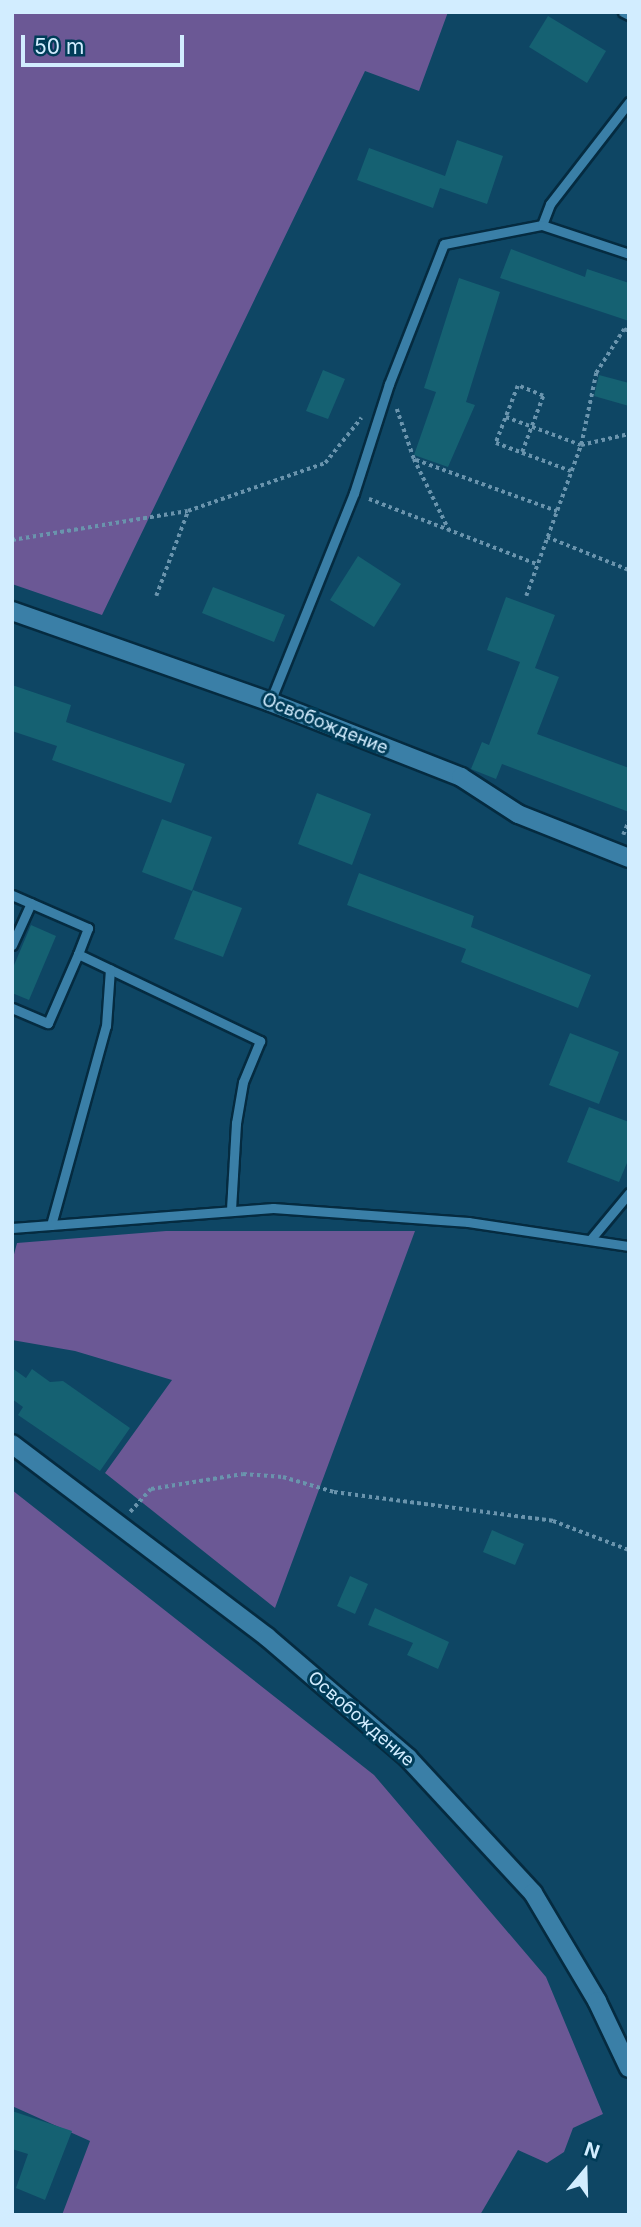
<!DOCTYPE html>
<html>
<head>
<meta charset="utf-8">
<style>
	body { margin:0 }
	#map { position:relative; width:641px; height:2227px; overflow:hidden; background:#0e4664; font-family:Inter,sans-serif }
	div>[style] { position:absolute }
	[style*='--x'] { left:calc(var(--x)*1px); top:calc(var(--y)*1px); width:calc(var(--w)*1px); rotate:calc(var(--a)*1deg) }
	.green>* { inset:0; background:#6b5895 }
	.building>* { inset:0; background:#156172 }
	.path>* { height:3.5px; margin-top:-1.75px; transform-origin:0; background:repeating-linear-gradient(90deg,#6a94ad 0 3.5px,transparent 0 7px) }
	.roads { filter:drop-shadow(2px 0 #052b40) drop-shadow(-2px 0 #052b40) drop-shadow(0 2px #052b40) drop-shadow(0 -2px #052b40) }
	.lane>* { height:9px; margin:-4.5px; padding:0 4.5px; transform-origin:4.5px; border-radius:4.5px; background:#3a7fa7 }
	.street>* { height:18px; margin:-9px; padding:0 9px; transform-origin:9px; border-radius:9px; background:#3a7fa7 }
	span { translate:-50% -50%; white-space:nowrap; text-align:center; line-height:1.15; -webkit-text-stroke:6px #003c58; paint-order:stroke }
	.street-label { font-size:18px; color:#d2edff }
	.frame { position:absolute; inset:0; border:14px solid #d2edff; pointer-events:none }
	.north { position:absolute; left:550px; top:2136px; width:70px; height:70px; -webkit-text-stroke:5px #003c58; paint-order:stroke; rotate:19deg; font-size:19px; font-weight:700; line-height:28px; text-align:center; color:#d2edff }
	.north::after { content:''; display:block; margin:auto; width:24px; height:32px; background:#d2edff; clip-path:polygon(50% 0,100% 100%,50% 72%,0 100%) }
	.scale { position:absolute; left:21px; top:35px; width:163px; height:32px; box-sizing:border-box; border:4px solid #d2edff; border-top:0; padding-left:9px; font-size:21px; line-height:24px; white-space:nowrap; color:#d2edff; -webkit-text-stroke:5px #003c58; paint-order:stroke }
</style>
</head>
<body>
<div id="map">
	<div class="green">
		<i style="clip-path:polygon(12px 12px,448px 12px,419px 91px,365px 71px,102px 615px,12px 584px)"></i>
		<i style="clip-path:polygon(166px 1231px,415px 1231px,275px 1608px,105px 1473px,172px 1380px,75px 1351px,12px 1340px,12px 1262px,17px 1243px)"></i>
		<i style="clip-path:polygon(12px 1490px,374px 1775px,546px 1977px,603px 2114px,573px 2128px,564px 2152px,547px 2163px,518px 2150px,480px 2215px,62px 2215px,90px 2141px,12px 2106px)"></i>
	</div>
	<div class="building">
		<i style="clip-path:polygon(548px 16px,606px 51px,587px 83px,529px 47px)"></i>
		<i style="clip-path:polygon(457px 140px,503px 156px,487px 204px,440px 188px,433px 208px,357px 180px,369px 148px,445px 176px)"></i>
		<i style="clip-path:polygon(511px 249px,585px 277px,587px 269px,629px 283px,629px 321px,500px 278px)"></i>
		<i style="clip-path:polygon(459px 278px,500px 292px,466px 402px,475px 405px,448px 467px,414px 455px,436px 392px,424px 388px)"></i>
		<i style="clip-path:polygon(323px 370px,345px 379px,328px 419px,306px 411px)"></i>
		<i style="clip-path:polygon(599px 375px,629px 383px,629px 406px,594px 396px)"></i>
		<i style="clip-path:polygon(358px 556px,401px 584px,374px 627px,330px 600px)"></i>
		<i style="clip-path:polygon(213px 587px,285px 615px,274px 642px,202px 613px)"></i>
		<i style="clip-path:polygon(506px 597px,555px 615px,535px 668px,559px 677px,537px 734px,629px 768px,629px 812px,502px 764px,496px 779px,471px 769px,482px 742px,489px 745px,520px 662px,487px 650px)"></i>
		<i style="clip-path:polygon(12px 685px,71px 705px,66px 722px,185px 764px,171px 803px,52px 760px,57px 746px,12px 731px)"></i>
		<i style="clip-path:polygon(317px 793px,371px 814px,352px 865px,298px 844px)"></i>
		<i style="clip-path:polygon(162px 819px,212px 837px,192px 891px,142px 872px)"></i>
		<i style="clip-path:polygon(359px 873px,474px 916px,471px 927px,591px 975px,578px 1008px,461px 962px,466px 949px,347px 905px)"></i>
		<i style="clip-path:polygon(193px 890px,242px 908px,223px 957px,174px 939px)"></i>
		<i style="clip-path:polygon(31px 925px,56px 936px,29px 1000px,12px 993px,12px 970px)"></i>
		<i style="clip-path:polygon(570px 1033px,619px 1052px,599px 1104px,549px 1085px)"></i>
		<i style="clip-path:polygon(589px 1107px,629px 1122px,629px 1158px,619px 1182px,567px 1162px)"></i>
		<i style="clip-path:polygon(12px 1368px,26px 1378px,32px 1369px,50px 1382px,63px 1381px,130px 1428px,100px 1471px,18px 1415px,23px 1407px,12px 1399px)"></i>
		<i style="clip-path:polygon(492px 1530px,524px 1544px,515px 1565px,483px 1552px)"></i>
		<i style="clip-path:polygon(350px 1576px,368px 1584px,355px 1614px,337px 1606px)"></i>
		<i style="clip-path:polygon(375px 1608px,449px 1642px,438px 1669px,407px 1655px,413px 1643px,368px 1625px)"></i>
		<i style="clip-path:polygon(12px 2111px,72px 2131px,45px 2200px,16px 2188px,28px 2154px,12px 2149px)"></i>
	</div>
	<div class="path">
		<i style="--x:397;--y:409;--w:53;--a:71.2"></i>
		<i style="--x:414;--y:459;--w:79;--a:63.8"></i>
		<i style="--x:506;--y:417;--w:80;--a:20.5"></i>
		<i style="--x:581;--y:445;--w:49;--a:-12.9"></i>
		<i style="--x:522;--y:452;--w:60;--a:-69.4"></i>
		<i style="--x:543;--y:396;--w:27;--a:-158"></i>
		<i style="--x:518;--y:386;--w:61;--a:111.1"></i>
		<i style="--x:496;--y:443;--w:80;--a:20.5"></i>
		<i style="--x:416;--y:460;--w:150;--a:19.9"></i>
		<i style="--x:369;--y:499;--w:180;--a:21.2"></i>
		<i style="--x:547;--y:537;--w:88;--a:21.9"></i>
		<i style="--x:12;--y:540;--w:178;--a:-9.4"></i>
		<i style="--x:188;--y:511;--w:145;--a:-19.3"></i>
		<i style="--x:325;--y:463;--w:58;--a:-51.3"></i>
		<i style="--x:156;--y:596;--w:91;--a:-69.4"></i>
		<i style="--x:526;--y:596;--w:161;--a:-70"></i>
		<i style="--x:581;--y:445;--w:74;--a:-78.2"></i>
		<i style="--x:596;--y:373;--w:52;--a:-57.5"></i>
		<i style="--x:624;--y:329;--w:5;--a:22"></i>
		<i style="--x:623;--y:835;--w:16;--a:-68"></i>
		<i style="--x:130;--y:1512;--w:31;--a:-48"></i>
		<i style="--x:151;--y:1489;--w:93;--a:-9.3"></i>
		<i style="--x:243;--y:1474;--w:40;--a:4.3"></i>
		<i style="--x:283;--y:1477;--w:53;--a:16.4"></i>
		<i style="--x:334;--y:1492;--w:221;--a:7.5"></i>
		<i style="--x:553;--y:1521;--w:81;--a:20.9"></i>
	</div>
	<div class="roads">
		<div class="lane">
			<i style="--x:623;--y:12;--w:7;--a:27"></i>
			<i style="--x:542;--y:225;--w:22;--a:-69"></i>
			<i style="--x:550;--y:204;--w:129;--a:-52.2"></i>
			<i style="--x:270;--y:702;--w:225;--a:-68.1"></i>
			<i style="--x:354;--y:493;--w:114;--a:-72.2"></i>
			<i style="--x:389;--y:384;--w:150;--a:-68.6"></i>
			<i style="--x:444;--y:244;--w:100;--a:-11"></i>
			<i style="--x:542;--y:225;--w:92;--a:18.4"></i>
			<i style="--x:12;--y:895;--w:83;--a:23.5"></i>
			<i style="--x:88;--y:928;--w:28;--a:111"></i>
			<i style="--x:78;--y:954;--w:202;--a:25.5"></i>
			<i style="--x:260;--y:1041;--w:44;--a:112.5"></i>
			<i style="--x:243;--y:1082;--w:42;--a:99.7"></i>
			<i style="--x:236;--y:1123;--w:88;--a:93.3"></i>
			<i style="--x:12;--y:945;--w:46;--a:-65.7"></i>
			<i style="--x:12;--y:1008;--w:39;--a:23"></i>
			<i style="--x:48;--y:1023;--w:75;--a:-66.5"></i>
			<i style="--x:51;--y:1225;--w:206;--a:-74.6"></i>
			<i style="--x:106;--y:1026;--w:57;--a:-86"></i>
			<i style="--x:12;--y:1228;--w:262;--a:-4.4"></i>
			<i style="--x:273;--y:1208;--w:196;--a:4.1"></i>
			<i style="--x:468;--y:1222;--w:163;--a:8.5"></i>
			<i style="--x:590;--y:1240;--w:61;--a:-50.3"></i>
		</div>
		<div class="street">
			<i style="--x:12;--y:611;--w:274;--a:19.4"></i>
			<i style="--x:270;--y:702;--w:205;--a:21.4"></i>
			<i style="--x:461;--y:777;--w:68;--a:33"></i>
			<i style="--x:518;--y:814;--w:119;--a:21.6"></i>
			<i style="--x:12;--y:1444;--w:320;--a:37.1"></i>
			<i style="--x:267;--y:1637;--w:186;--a:40.6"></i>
			<i style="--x:408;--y:1758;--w:184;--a:47.2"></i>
			<i style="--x:533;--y:1893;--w:126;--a:59.3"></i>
			<i style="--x:597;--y:2001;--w:74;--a:64.5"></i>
		</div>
	</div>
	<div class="street-label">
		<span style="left:325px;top:724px;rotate:22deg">Освобождение</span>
		<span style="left:361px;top:1719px;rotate:41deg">Освобождение</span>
	</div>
	<div class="frame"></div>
	<div class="north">N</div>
	<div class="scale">50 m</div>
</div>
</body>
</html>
